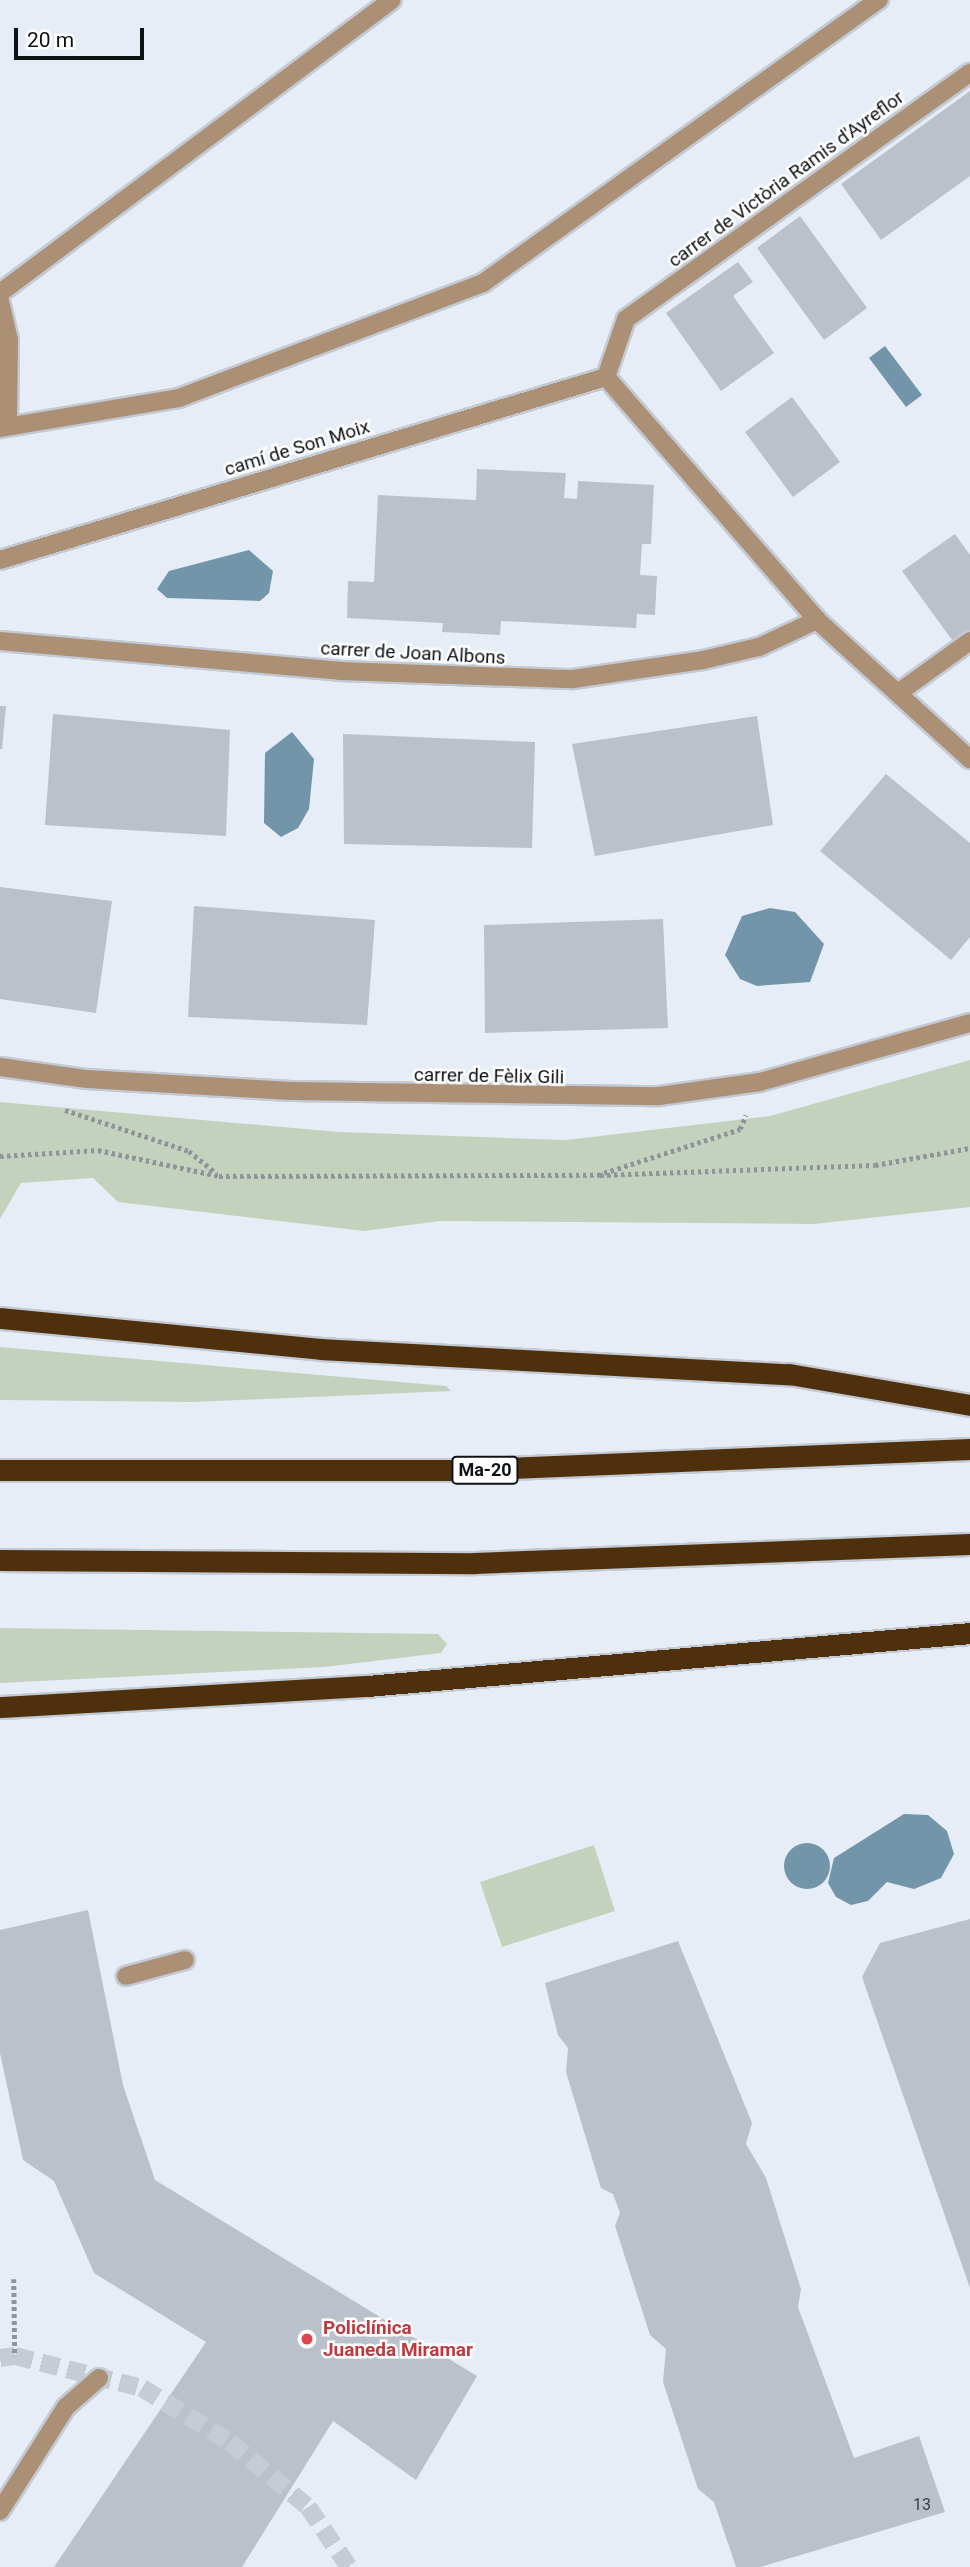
<!DOCTYPE html>
<html>
<head>
<meta charset="utf-8">
<style>
	body { margin:0 }
	#map { position:relative; width:970px; height:2567px; overflow:hidden; background:#e6edf7; font-family:Roboto,sans-serif }
	div>[style] { position:absolute }
	[style*='--x'] { left:calc(var(--x)*1px); top:calc(var(--y)*1px); width:calc(var(--w)*1px); rotate:calc(var(--a)*1deg) }
	.green>* { inset:0; background:#c4d2bd }
	.water>* { inset:0; background:#7295a9 }
	.round { border-radius:50% }
	.building>* { inset:0; background:#bac1ca }
	.minor-tunnel>* { height:18px; margin-top:-9px; transform-origin:0; background:repeating-linear-gradient(90deg,#c6ccd5 0 18px,transparent 0 27px) }
	.path>* { height:4.5px; margin-top:-2.25px; transform-origin:0; background:repeating-linear-gradient(90deg,#8f949b 0 3.5px,transparent 0 7px) }
	.roads { filter:drop-shadow(2px 0 #c4cad3) drop-shadow(-2px 0 #c4cad3) drop-shadow(0 2px #c4cad3) drop-shadow(0 -2px #c4cad3) }
	.minor>* { height:18px; margin:-9px; padding:0 9px; transform-origin:9px; border-radius:9px; background:#ab9076 }
	.highway>* { height:21px; margin:-10.5px; padding:0 10.5px; transform-origin:10.5px; border-radius:10.5px; background:#4f300d }
	.dots>* { width:19px; height:19px; translate:-50% -50%; box-sizing:border-box; border:4px solid #fff; border-radius:50% }
	span { translate:-50% -50%; white-space:nowrap; text-align:center; line-height:1.15; -webkit-text-stroke:5px #fff; paint-order:stroke }
	.number-label { font-size:16px; color:#3a3e42 }
	.number-label span { -webkit-text-stroke-width:0 }
	.shield-label span { padding:2px 5px; background:#fff; border:2px solid; border-radius:5px; -webkit-text-stroke-width:0 }
	.shield-label { font-size:18px; color:#0f1215; font-weight:700 }
	.street-label { font-size:19px; color:#0f1215 }
	.health-label { font-size:19px; color:#be3a42; font-weight:700 }
	.left { translate:0 -50%; text-align:left }
	.scale { position:absolute; left:14px; top:28px; width:130px; height:32px; box-sizing:border-box; border:4px solid #0f1215; border-top:0; padding-left:9px; font-size:21px; line-height:24px; white-space:nowrap; color:#0f1215; -webkit-text-stroke:5px #fff; paint-order:stroke }
</style>
</head>
<body>
<div id="map">
	<div class="green">
		<i style="clip-path:polygon(970px 1060px,970px 1207px,814px 1224px,440px 1221px,364px 1231px,118px 1202px,93px 1178px,21px 1183px,0 1219px,0 1102px,339px 1132px,566px 1140px,770px 1116px)"></i>
		<i style="clip-path:polygon(0 1347px,446px 1386px,451px 1391px,194px 1402px,0 1400px)"></i>
		<i style="clip-path:polygon(0 1628px,438px 1634px,447px 1644px,441px 1653px,324px 1667px,0 1683px)"></i>
		<i style="clip-path:polygon(594px 1845px,615px 1911px,502px 1947px,480px 1882px)"></i>
	</div>
	<div class="water">
		<i style="clip-path:polygon(885px 346px,922px 395px,906px 407px,869px 358px)"></i>
		<i style="clip-path:polygon(249px 550px,273px 571px,269px 593px,260px 601px,167px 598px,157px 589px,169px 571px)"></i>
		<i style="clip-path:polygon(292px 732px,314px 759px,309px 809px,298px 828px,281px 837px,264px 823px,265px 753px)"></i>
		<i style="clip-path:polygon(770px 908px,795px 912px,824px 944px,810px 982px,757px 986px,740px 979px,725px 955px,742px 916px)"></i>
		<i style="clip-path:polygon(904px 1814px,928px 1815px,947px 1831px,954px 1854px,941px 1878px,914px 1889px,887px 1882px,868px 1901px,851px 1905px,836px 1897px,828px 1883px,834px 1858px)"></i>
		<i class="round" style="left:784px;top:1843px;width:46px;height:46px"></i>
	</div>
	<div class="building">
		<i style="clip-path:polygon(970px 91px,970px 176px,881px 240px,841px 184px)"></i>
		<i style="clip-path:polygon(800px 216px,867px 308px,824px 340px,757px 248px)"></i>
		<i style="clip-path:polygon(738px 262px,753px 282px,733px 296px,774px 353px,721px 391px,666px 313px)"></i>
		<i style="clip-path:polygon(792px 397px,840px 462px,793px 497px,745px 432px)"></i>
		<i style="clip-path:polygon(477px 469px,566px 473px,564px 498px,577px 499px,578px 481px,654px 485px,651px 544px,642px 544px,640px 575px,657px 576px,655px 615px,637px 614px,636px 628px,501px 621px,500px 635px,442px 632px,443px 623px,347px 618px,348px 581px,374px 582px,378px 495px,476px 500px)"></i>
		<i style="clip-path:polygon(955px 534px,970px 555px,970px 633px,955px 644px,902px 571px)"></i>
		<i style="clip-path:polygon(0 706px,6px 706px,2px 749px,0 749px)"></i>
		<i style="clip-path:polygon(53px 714px,230px 730px,226px 836px,45px 825px)"></i>
		<i style="clip-path:polygon(757px 716px,773px 825px,595px 856px,572px 744px)"></i>
		<i style="clip-path:polygon(343px 734px,535px 742px,532px 848px,344px 844px)"></i>
		<i style="clip-path:polygon(886px 774px,970px 843px,970px 937px,951px 960px,820px 851px)"></i>
		<i style="clip-path:polygon(0 887px,112px 901px,96px 1013px,0 999px)"></i>
		<i style="clip-path:polygon(194px 906px,375px 920px,367px 1025px,188px 1017px)"></i>
		<i style="clip-path:polygon(663px 919px,668px 1028px,485px 1033px,484px 925px)"></i>
		<i style="clip-path:polygon(88px 1910px,123px 2085px,155px 2180px,477px 2376px,416px 2480px,333px 2421px,242px 2567px,54px 2567px,206px 2342px,94px 2273px,54px 2181px,23px 2160px,0 2053px,0 1930px)"></i>
		<i style="clip-path:polygon(970px 1919px,970px 2288px,862px 1977px,880px 1943px)"></i>
		<i style="clip-path:polygon(678px 1941px,752px 2123px,746px 2144px,766px 2178px,801px 2289px,798px 2307px,854px 2458px,919px 2436px,945px 2512px,760px 2567px,736px 2567px,714px 2502px,698px 2489px,663px 2382px,666px 2349px,650px 2335px,615px 2226px,620px 2213px,613px 2194px,601px 2188px,566px 2072px,568px 2048px,558px 2035px,545px 1983px)"></i>
	</div>
	<div class="minor-tunnel">
		<i style="--x:0;--y:2358;--w:15;--a:-8"></i>
		<i style="--x:15;--y:2356;--w:131;--a:14.1"></i>
		<i style="--x:142;--y:2388;--w:103;--a:31.5"></i>
		<i style="--x:230;--y:2442;--w:102;--a:39.8"></i>
		<i style="--x:308;--y:2507;--w:73;--a:55.7"></i>
	</div>
	<div class="path">
		<i style="--x:65;--y:1110;--w:131;--a:18.3"></i>
		<i style="--x:189;--y:1151;--w:36;--a:39"></i>
		<i style="--x:0;--y:1156;--w:98;--a:-3.5"></i>
		<i style="--x:98;--y:1150;--w:124;--a:12.1"></i>
		<i style="--x:219;--y:1176;--w:381;--a:-0.2"></i>
		<i style="--x:600;--y:1175;--w:275;--a:-2.1"></i>
		<i style="--x:875;--y:1165;--w:97;--a:-10.1"></i>
		<i style="--x:604;--y:1173;--w:143;--a:-17.9"></i>
		<i style="--x:740;--y:1129;--w:15;--a:-67"></i>
		<i style="--x:14;--y:2279;--w:77;--a:89.3"></i>
	</div>
	<div class="roads">
		<div class="minor">
			<i style="--x:0;--y:293;--w:489;--a:-36.8"></i>
			<i style="--x:0;--y:301;--w:40;--a:77"></i>
			<i style="--x:9;--y:340;--w:86;--a:90.7"></i>
			<i style="--x:606;--y:377;--w:322;--a:49"></i>
			<i style="--x:817;--y:620;--w:207;--a:42.3"></i>
			<i style="--x:606;--y:377;--w:61;--a:-71"></i>
			<i style="--x:626;--y:319;--w:423;--a:-35.6"></i>
			<i style="--x:0;--y:428;--w:181;--a:-9.5"></i>
			<i style="--x:179;--y:398;--w:325;--a:-20.7"></i>
			<i style="--x:483;--y:283;--w:487;--a:-35.6"></i>
			<i style="--x:0;--y:560;--w:633;--a:-16.8"></i>
			<i style="--x:0;--y:641;--w:341;--a:5"></i>
			<i style="--x:340;--y:671;--w:233;--a:2"></i>
			<i style="--x:573;--y:679;--w:131;--a:-8.3"></i>
			<i style="--x:703;--y:660;--w:57;--a:-13.1"></i>
			<i style="--x:759;--y:647;--w:64;--a:-25"></i>
			<i style="--x:898;--y:693;--w:89;--a:-35.8"></i>
			<i style="--x:0;--y:1067;--w:88;--a:7.9"></i>
			<i style="--x:87;--y:1079;--w:204;--a:3.4"></i>
			<i style="--x:291;--y:1091;--w:368;--a:0.8"></i>
			<i style="--x:659;--y:1096;--w:102;--a:-7.9"></i>
			<i style="--x:760;--y:1082;--w:218;--a:-15.7"></i>
			<i style="--x:126;--y:1976;--w:61;--a:-15.2"></i>
			<i style="--x:0;--y:2511;--w:123;--a:-57.6"></i>
			<i style="--x:66;--y:2407;--w:44;--a:-41.3"></i>
		</div>
		<div class="highway">
			<i style="--x:0;--y:1318;--w:322;--a:5.5"></i>
			<i style="--x:321;--y:1349;--w:469;--a:3.1"></i>
			<i style="--x:789;--y:1374;--w:184;--a:9.7"></i>
			<i style="--x:0;--y:1470;--w:460;--a:0"></i>
			<i style="--x:460;--y:1470;--w:510;--a:-2.36"></i>
			<i style="--x:0;--y:1560;--w:474;--a:0.4"></i>
			<i style="--x:474;--y:1563;--w:496;--a:-2.2"></i>
			<i style="--x:0;--y:1707;--w:368;--a:-3.3"></i>
			<i style="--x:367;--y:1686;--w:605;--a:-5.02"></i>
		</div>
	</div>
	<div class="dots">
		<i style="left:307px;top:2339px;background:#e0444e"></i>
	</div>
	<div class="number-label">
		<span style="left:922px;top:2505px">13</span>
	</div>
	<div class="shield-label">
		<span style="left:485px;top:1470px">Ma-20</span>
	</div>
	<div class="street-label">
		<span style="left:786px;top:179px;rotate:-36deg">carrer de Victòria Ramis d'Ayreflor</span>
		<span style="left:297px;top:448px;rotate:-17deg">camí de Son Moix</span>
		<span style="left:413px;top:653px;rotate:3deg">carrer de Joan Albons</span>
		<span style="left:489px;top:1076px;rotate:1deg">carrer de Fèlix Gili</span>
	</div>
	<div class="health-label">
		<span class="left" style="left:323px;top:2339px">Policlínica<br>Juaneda Miramar</span>
	</div>
	<div class="scale">20 m</div>
</div>
</body>
</html>
